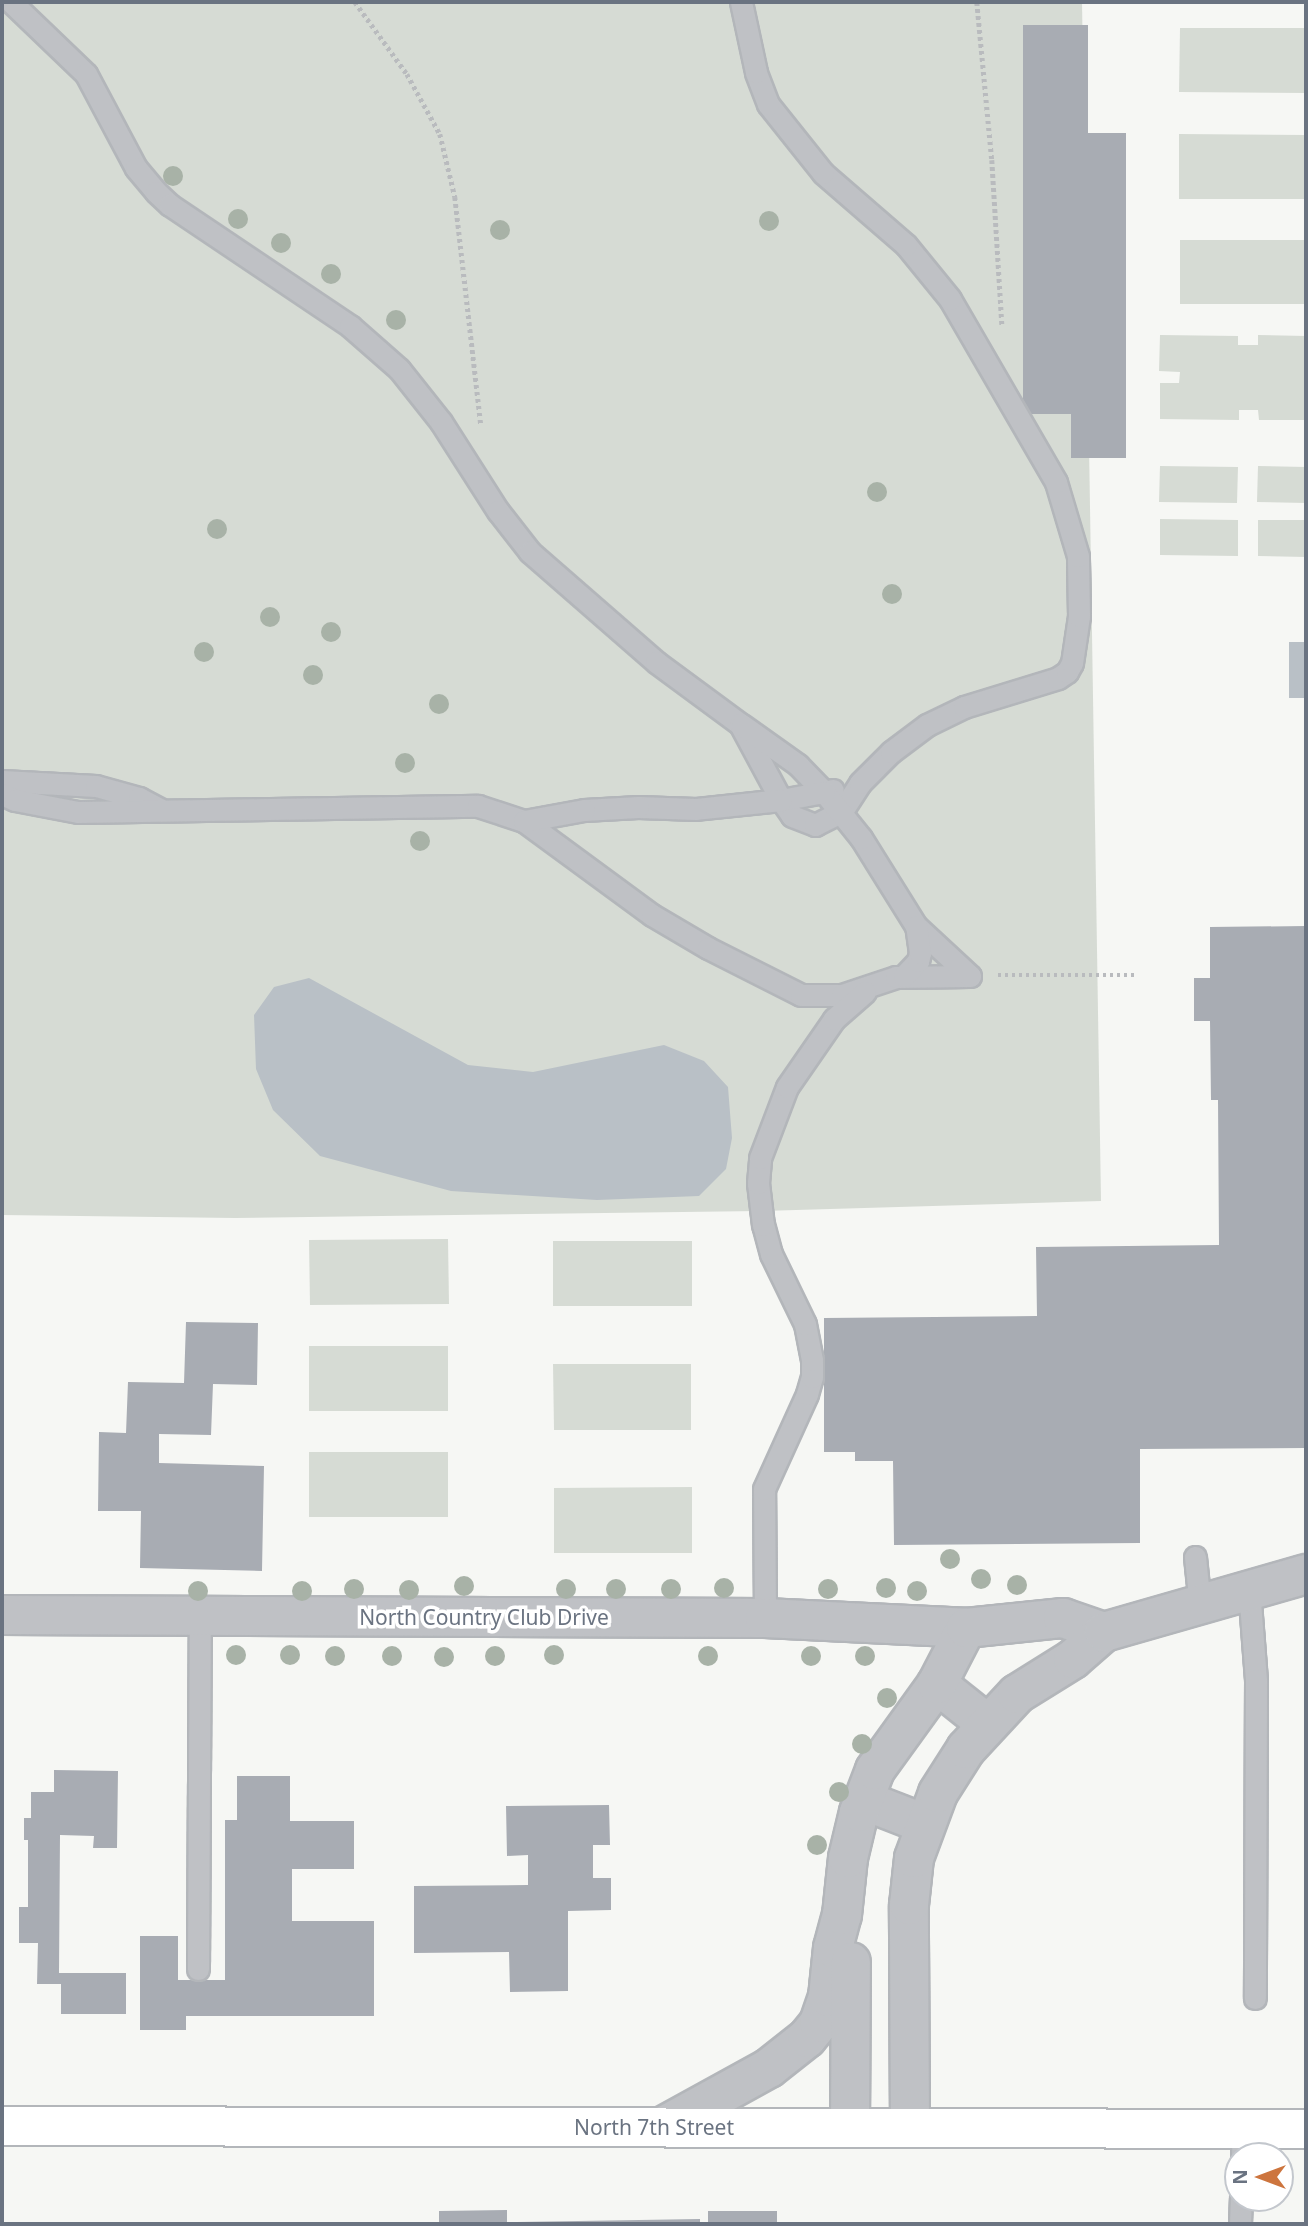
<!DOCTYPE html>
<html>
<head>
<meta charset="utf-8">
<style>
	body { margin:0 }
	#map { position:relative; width:1308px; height:2226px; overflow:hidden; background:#f6f7f4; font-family:"Noto Sans",sans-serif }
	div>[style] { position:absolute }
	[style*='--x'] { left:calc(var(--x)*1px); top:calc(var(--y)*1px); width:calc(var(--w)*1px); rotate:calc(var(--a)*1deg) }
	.green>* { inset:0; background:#d6dbd4 }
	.water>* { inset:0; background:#b9c0c6 }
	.building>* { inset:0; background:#a8acb3 }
	.path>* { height:4.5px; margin-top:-2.25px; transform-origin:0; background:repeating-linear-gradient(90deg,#b9bbbe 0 3.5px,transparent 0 7px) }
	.roads { filter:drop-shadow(2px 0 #b3b6ba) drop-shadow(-2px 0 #b3b6ba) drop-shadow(0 2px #b3b6ba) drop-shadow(0 -2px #b3b6ba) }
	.lane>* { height:21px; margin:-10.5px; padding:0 10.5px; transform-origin:10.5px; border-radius:10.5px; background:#bfc1c5 }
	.street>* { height:38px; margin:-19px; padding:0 19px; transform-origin:19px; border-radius:19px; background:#bfc1c5 }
	.primary>* { height:38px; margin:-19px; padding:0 19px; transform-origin:19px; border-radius:19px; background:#fff }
	.trees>* { width:20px; height:20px; margin:-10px; border-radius:50%; background:#a8b2a7 }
	span { translate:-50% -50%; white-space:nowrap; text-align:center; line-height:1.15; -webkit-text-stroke:7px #fff; paint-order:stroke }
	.street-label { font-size:21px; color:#6a7381 }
	.frame { position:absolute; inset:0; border:4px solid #6a7381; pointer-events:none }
	.north { position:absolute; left:1224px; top:2142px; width:70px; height:70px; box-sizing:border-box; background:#fff; border:2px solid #c3c7cd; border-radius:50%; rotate:270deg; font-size:19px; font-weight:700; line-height:28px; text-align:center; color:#6a7381 }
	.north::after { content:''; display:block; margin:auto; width:24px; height:32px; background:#cd753e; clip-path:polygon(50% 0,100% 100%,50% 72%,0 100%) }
</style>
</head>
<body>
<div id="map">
	<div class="green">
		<i style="clip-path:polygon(2px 2px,1082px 2px,1101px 1201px,760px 1211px,235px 1218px,2px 1215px)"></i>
		<i style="clip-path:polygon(1180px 28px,1306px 28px,1306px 93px,1179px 92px)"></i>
		<i style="clip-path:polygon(1179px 134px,1306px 135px,1306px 199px,1179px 199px)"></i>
		<i style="clip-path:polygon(1180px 240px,1306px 240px,1306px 304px,1180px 304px)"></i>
		<i style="clip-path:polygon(1160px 335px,1238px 336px,1238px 345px,1258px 345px,1258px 335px,1306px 336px,1306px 420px,1259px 420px,1258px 410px,1239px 410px,1239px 420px,1160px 419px,1160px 383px,1179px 383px,1180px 372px,1159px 371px)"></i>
		<i style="clip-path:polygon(1160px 466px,1238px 467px,1237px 503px,1159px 502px)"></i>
		<i style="clip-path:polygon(1258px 466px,1306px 467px,1306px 503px,1257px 502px)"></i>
		<i style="clip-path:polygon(1160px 519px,1238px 520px,1238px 556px,1160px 555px)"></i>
		<i style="clip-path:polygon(1258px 520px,1306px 520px,1306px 557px,1258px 556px)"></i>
		<i style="clip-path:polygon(448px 1239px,449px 1304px,310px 1305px,309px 1240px)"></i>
		<i style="clip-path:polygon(553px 1241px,692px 1241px,692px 1306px,553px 1306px)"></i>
		<i style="clip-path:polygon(309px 1346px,448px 1346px,448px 1411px,309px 1411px)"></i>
		<i style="clip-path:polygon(553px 1364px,691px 1364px,691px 1430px,554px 1430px)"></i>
		<i style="clip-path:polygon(309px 1452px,448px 1452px,448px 1517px,309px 1517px)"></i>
		<i style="clip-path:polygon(692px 1487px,692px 1553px,554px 1553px,554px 1488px)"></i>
	</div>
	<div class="water">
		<i style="clip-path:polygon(1289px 642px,1306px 642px,1306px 698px,1289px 698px)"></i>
		<i style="clip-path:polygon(309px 978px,468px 1065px,533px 1072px,664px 1045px,704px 1061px,728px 1087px,732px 1138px,726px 1169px,699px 1196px,597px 1200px,451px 1191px,320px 1156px,273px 1110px,256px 1069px,254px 1015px,274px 987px)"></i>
	</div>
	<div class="building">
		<i style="clip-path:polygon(1023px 25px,1088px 25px,1088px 133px,1126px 133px,1126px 458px,1071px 458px,1071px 414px,1023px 414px)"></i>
		<i style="clip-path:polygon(1306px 926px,1305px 1448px,1140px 1449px,1140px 1543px,894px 1545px,893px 1461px,855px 1461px,855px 1452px,824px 1452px,824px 1318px,1037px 1316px,1036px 1247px,1219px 1245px,1218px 1100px,1211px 1100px,1210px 1021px,1194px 1021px,1194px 978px,1210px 978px,1210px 927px)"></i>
		<i style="clip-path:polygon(186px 1322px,258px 1323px,257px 1385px,213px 1384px,211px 1435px,159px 1434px,159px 1463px,264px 1466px,262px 1571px,140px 1568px,141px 1511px,98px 1511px,99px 1432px,126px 1433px,128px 1382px,184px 1383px)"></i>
		<i style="clip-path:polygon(54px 1770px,118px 1771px,117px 1848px,93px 1848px,94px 1836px,60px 1835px,59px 1973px,126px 1973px,126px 2014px,61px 2014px,61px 1984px,37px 1984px,38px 1943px,19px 1943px,19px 1907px,28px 1907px,28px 1840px,24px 1840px,24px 1818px,31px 1818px,31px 1792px,54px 1792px)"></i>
		<i style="clip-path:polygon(237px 1776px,290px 1776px,290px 1821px,354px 1821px,354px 1869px,292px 1869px,292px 1921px,374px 1921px,374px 2016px,186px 2016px,186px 2030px,140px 2030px,140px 1936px,178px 1936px,178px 1980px,225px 1980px,225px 1820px,237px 1820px)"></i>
		<i style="clip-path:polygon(609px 1805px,610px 1845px,593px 1845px,593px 1878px,611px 1878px,611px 1910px,568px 1911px,568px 1991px,510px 1992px,509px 1952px,414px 1953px,414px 1886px,528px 1885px,528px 1855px,507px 1856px,506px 1806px)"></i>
		<i style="clip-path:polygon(507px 2210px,507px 2224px,439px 2224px,439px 2211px)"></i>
		<i style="clip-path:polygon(708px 2211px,777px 2211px,777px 2224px,708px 2224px)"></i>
		<i style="clip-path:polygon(700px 2219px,700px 2224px,517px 2224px,517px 2222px)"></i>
	</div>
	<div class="path">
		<i style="--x:355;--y:2;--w:89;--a:54.2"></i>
		<i style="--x:407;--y:74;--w:68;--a:61.2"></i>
		<i style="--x:440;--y:134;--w:65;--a:76.6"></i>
		<i style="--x:455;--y:197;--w:228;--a:83.5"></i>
		<i style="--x:977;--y:2;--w:159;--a:84.6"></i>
		<i style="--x:992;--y:160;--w:165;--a:86.5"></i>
		<i style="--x:998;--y:975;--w:140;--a:0"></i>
	</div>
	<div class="roads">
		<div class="lane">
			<i style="--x:11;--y:2;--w:104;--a:43.8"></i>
			<i style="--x:86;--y:74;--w:106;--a:62"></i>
			<i style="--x:136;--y:168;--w:31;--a:50"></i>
			<i style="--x:156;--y:192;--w:19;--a:43"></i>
			<i style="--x:170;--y:205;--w:217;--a:33.9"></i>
			<i style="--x:350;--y:326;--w:65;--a:41.3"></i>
			<i style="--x:399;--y:369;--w:68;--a:51.6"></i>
			<i style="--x:441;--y:422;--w:106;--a:57.4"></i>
			<i style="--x:498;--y:511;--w:52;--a:52"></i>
			<i style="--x:530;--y:552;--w:167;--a:41.1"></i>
			<i style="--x:656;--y:662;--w:104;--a:36.4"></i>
			<i style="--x:740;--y:724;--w:86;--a:61.7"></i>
			<i style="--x:781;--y:800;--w:19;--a:55"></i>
			<i style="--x:792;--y:816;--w:25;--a:21"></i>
			<i style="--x:815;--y:825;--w:30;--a:-27"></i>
			<i style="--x:842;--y:811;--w:33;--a:-57"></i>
			<i style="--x:860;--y:783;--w:44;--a:-45"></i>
			<i style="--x:891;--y:752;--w:45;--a:-36.9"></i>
			<i style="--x:927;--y:725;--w:41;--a:-25.9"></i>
			<i style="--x:964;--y:707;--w:98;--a:-17.1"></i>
			<i style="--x:1058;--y:678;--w:11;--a:-34"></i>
			<i style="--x:1067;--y:672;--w:10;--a:-61"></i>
			<i style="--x:1072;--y:663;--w:48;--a:-81.5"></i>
			<i style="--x:1079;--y:616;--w:60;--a:-91"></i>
			<i style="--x:1078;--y:556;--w:77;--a:-106.6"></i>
			<i style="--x:1056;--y:482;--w:211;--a:-120.1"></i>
			<i style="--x:950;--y:299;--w:70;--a:-129.2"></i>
			<i style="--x:906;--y:245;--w:110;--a:-139.1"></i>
			<i style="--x:823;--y:173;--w:88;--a:-128.6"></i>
			<i style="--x:768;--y:104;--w:34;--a:-111"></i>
			<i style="--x:756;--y:72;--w:72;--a:-102.1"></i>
			<i style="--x:742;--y:725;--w:69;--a:35.5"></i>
			<i style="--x:798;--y:765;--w:37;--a:46"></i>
			<i style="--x:824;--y:792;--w:9;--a:-13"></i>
			<i style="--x:2;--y:781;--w:94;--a:3"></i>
			<i style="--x:96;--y:786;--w:45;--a:15.6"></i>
			<i style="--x:139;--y:798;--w:24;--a:28"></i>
			<i style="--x:2;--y:794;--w:14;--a:25"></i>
			<i style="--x:15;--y:800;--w:64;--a:10.8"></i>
			<i style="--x:78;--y:812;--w:400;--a:-0.9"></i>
			<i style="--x:478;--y:806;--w:48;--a:18.1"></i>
			<i style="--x:524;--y:821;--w:159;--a:36.3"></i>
			<i style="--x:652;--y:915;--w:65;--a:30.5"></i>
			<i style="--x:708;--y:948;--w:104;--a:26.8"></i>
			<i style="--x:801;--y:995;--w:41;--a:0"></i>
			<i style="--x:842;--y:995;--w:57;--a:-18.4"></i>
			<i style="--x:896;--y:977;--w:74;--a:-0.8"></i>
			<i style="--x:970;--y:976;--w:74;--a:-137.2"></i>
			<i style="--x:916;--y:926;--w:104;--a:-122"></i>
			<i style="--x:861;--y:838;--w:59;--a:-128.8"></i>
			<i style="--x:824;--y:792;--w:44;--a:169.5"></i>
			<i style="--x:781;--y:800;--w:85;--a:174"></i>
			<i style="--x:696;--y:809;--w:58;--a:-178"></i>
			<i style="--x:638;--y:807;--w:54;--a:176.8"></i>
			<i style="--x:584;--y:810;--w:61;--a:169.6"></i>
			<i style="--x:904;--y:976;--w:21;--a:-47"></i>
			<i style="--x:918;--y:961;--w:8;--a:-76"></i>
			<i style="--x:920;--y:953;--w:27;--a:-98"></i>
			<i style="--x:1195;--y:1557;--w:48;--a:84.1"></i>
			<i style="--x:1249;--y:1589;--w:91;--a:85.6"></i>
			<i style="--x:1256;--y:1680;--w:318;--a:90.2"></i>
			<i style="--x:765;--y:1618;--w:129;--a:-90.4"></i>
			<i style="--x:764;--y:1489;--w:104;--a:-65.6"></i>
			<i style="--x:807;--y:1394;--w:18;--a:-74"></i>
			<i style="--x:812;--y:1377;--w:17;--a:-90"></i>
			<i style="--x:812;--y:1360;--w:37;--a:-101"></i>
			<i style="--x:805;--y:1324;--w:78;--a:-115.9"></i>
			<i style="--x:771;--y:1254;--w:30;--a:-105"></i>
			<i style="--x:763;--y:1225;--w:42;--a:-96.8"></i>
			<i style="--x:758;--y:1183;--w:25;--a:-85"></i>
			<i style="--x:760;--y:1158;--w:76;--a:-69.2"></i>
			<i style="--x:787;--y:1087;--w:83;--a:-55.3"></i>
			<i style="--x:834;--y:1019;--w:41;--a:-41.1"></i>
			<i style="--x:198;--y:1969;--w:353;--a:-89.7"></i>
			<i style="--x:1242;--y:2156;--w:27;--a:-88"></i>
			<i style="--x:1240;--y:2224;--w:26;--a:-88"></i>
		</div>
		<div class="street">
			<i style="--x:2;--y:1615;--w:763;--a:0.23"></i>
			<i style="--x:765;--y:1618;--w:201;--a:2.8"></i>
			<i style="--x:937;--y:1684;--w:63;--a:38.5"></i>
			<i style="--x:863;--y:1800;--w:66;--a:21.2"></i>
			<i style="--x:662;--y:2127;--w:122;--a:-28.9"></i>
			<i style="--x:769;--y:2068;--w:48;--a:-38.3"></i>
			<i style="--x:807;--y:2038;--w:19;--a:-51"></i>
			<i style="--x:819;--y:2023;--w:28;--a:-71"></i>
			<i style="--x:828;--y:1997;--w:49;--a:-84.2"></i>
			<i style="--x:833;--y:1948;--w:34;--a:-75"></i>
			<i style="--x:842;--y:1915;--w:57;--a:-84"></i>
			<i style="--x:848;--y:1858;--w:47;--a:-76.6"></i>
			<i style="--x:859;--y:1812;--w:45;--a:-69.1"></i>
			<i style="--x:875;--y:1770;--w:106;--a:-54.2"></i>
			<i style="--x:937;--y:1684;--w:63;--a:-62.6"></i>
			<i style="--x:966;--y:1628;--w:98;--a:-5.9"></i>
			<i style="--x:1063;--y:1618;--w:43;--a:18.9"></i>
			<i style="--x:850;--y:2127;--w:165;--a:-89.7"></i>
			<i style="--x:910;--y:2127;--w:222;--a:-90.3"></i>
			<i style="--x:909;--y:1905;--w:47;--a:-83.9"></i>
			<i style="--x:914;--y:1858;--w:69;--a:-69.7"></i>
			<i style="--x:938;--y:1793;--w:52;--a:-57.5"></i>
			<i style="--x:966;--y:1749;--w:75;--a:-47.2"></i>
			<i style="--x:1017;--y:1694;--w:66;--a:-32"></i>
			<i style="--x:1073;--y:1659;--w:41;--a:-41.1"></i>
			<i style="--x:1104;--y:1632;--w:210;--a:-16"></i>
		</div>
		<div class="primary">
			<i style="--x:2;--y:2126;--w:1304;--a:0.13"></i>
		</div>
	</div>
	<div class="trees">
		<i style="left:173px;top:176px"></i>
		<i style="left:238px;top:219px"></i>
		<i style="left:769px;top:221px"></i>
		<i style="left:500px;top:230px"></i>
		<i style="left:281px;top:243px"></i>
		<i style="left:331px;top:274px"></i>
		<i style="left:396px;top:320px"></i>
		<i style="left:877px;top:492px"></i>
		<i style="left:217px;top:529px"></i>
		<i style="left:892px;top:594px"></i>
		<i style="left:270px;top:617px"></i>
		<i style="left:331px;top:632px"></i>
		<i style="left:204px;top:652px"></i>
		<i style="left:313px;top:675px"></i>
		<i style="left:439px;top:704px"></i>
		<i style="left:405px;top:763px"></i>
		<i style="left:420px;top:841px"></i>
		<i style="left:950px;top:1559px"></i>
		<i style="left:981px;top:1579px"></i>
		<i style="left:1017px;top:1585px"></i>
		<i style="left:464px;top:1586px"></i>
		<i style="left:724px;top:1588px"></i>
		<i style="left:886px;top:1588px"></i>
		<i style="left:354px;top:1589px"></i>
		<i style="left:566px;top:1589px"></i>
		<i style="left:616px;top:1589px"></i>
		<i style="left:671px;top:1589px"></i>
		<i style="left:828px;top:1589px"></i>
		<i style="left:409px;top:1590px"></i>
		<i style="left:198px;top:1591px"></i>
		<i style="left:302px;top:1591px"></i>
		<i style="left:917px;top:1591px"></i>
		<i style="left:236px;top:1655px"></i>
		<i style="left:290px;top:1655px"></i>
		<i style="left:554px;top:1655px"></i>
		<i style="left:335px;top:1656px"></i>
		<i style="left:392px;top:1656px"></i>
		<i style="left:495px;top:1656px"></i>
		<i style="left:708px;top:1656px"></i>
		<i style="left:811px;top:1656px"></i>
		<i style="left:865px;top:1656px"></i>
		<i style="left:444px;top:1657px"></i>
		<i style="left:887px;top:1698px"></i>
		<i style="left:862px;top:1744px"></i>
		<i style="left:839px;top:1792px"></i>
		<i style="left:817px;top:1845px"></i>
	</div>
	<div class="street-label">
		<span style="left:484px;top:1617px">North Country Club Drive</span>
		<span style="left:654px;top:2127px">North 7th Street</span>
	</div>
	<div class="frame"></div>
	<div class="north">N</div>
</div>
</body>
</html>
